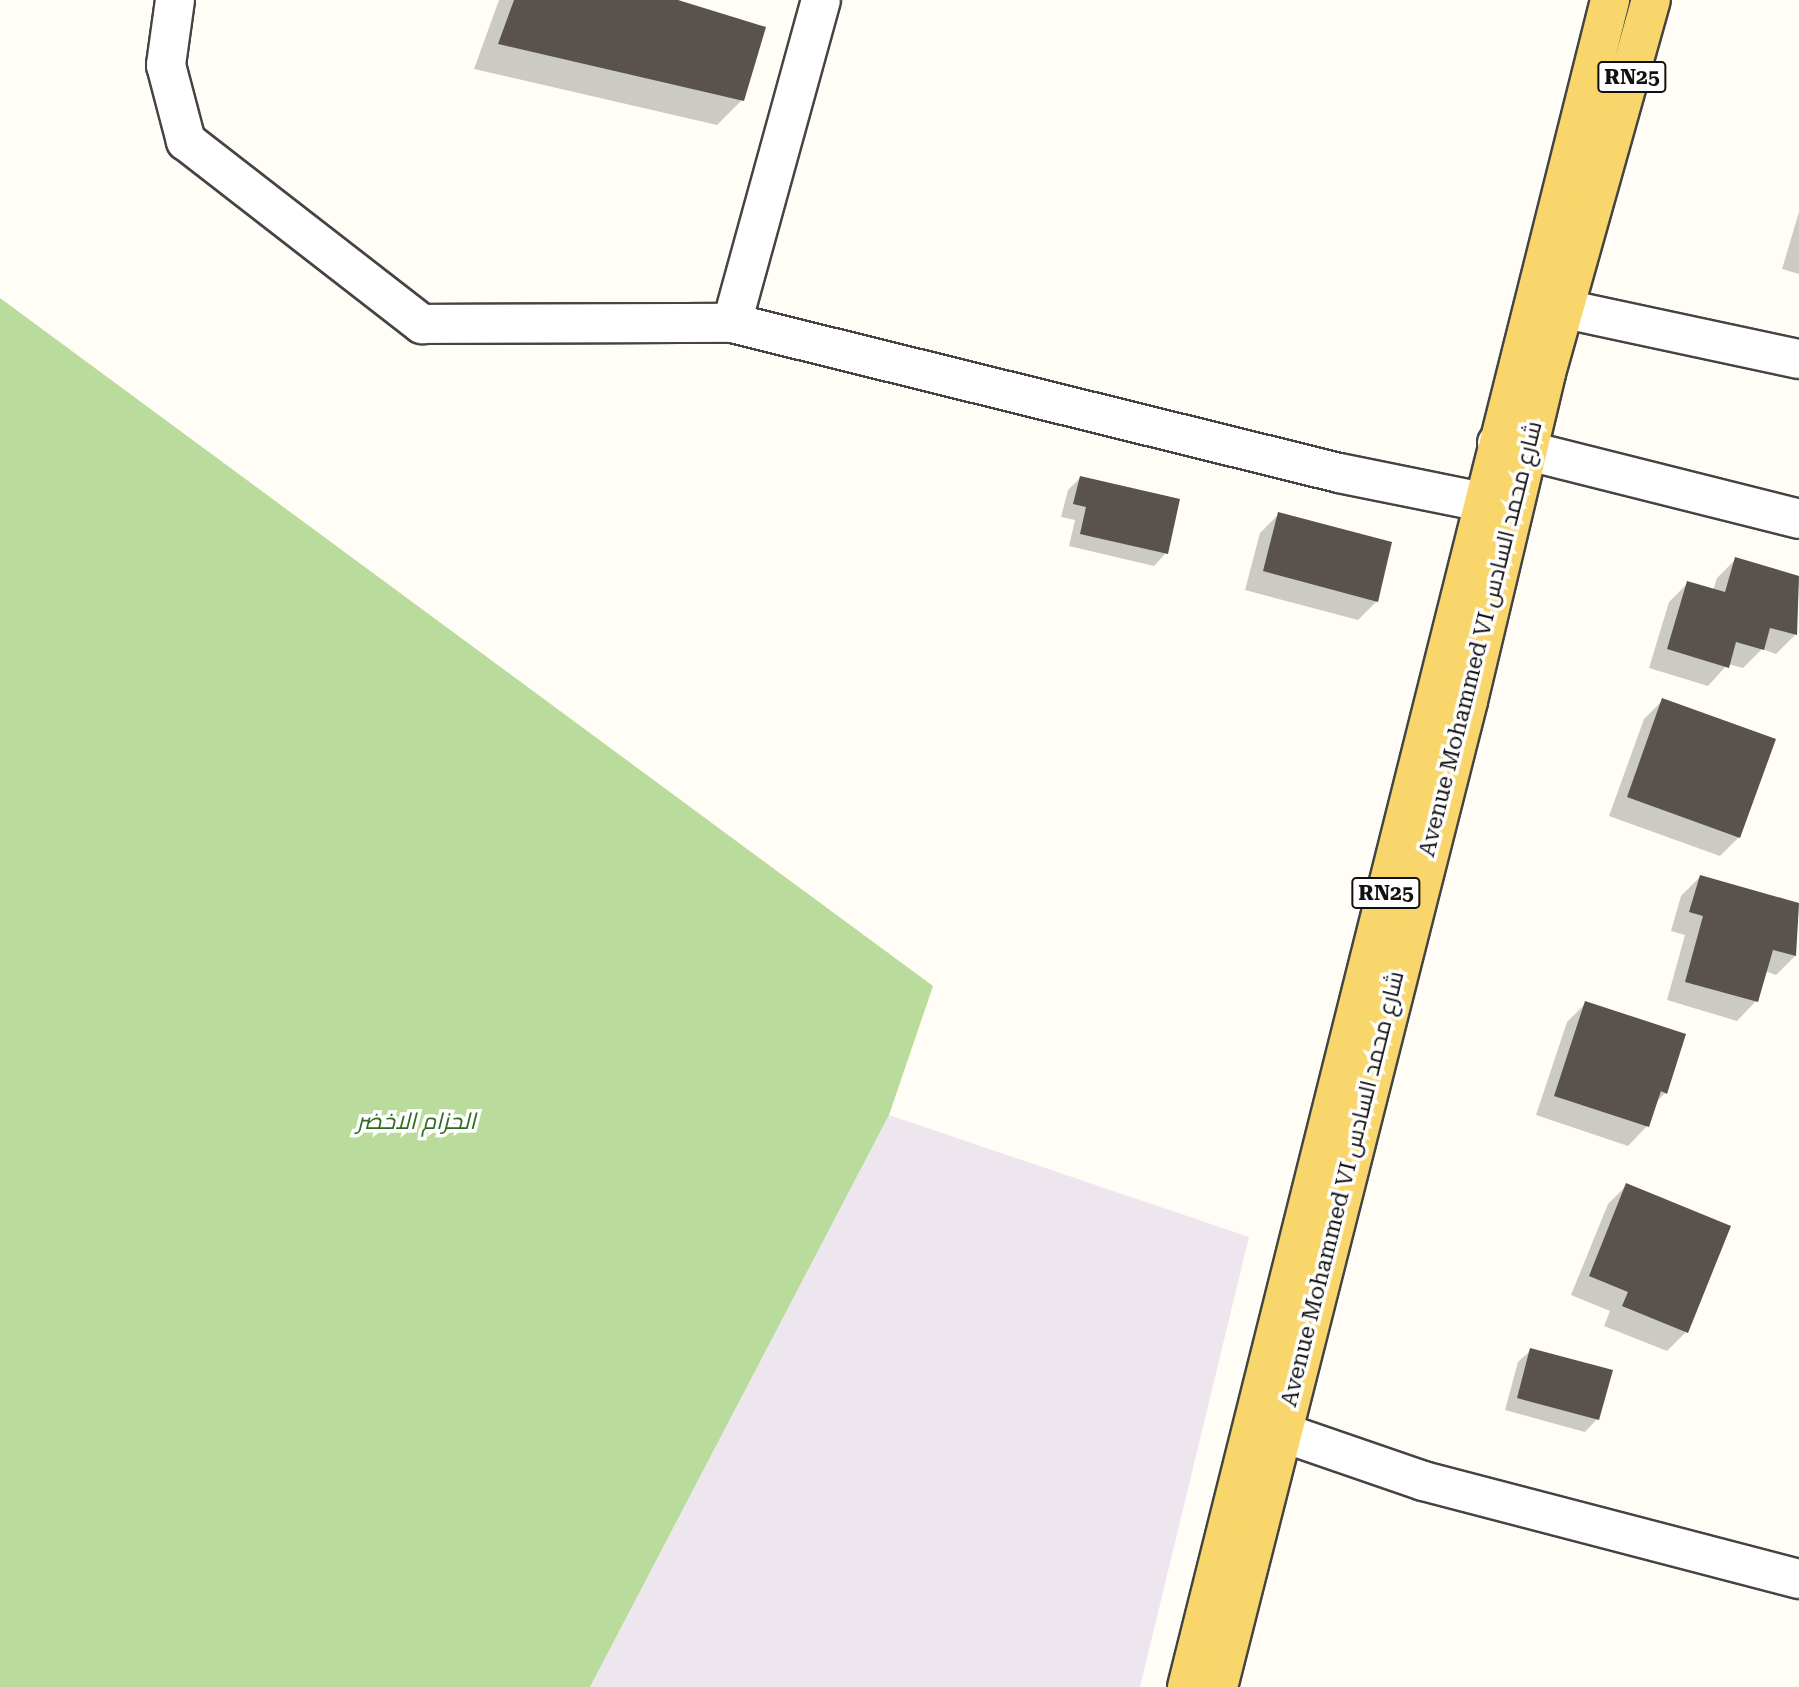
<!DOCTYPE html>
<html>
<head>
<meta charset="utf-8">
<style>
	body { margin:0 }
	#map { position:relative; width:1799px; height:1687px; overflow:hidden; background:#fffdf5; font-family:"Roboto Serif",Cairo,serif }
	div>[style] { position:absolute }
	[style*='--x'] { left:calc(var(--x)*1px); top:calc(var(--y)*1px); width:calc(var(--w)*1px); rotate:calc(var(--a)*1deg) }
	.industrial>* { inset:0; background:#eee6ef }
	.forest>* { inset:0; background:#b9dc9c }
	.shadow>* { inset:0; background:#0003 }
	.building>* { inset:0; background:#5a524d }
	.roads { filter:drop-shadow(2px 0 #444) drop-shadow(-2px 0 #444) drop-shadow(0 2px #444) drop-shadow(0 -2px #444) }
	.minor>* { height:38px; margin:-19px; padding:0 19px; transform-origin:19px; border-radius:19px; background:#fff }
	.major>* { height:38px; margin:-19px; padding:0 19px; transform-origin:19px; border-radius:19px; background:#f9d66b }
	span { translate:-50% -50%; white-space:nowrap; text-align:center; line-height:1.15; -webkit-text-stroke:7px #fff; paint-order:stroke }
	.shield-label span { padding:2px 5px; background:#fff; border:2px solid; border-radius:5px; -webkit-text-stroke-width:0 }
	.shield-label { font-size:21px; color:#111; font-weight:700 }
	.street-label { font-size:23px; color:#111 }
	.park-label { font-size:23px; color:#2f6b1f; font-style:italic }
</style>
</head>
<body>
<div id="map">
	<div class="industrial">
		<i style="clip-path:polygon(889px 1115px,1249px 1237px,1140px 1687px,590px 1687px)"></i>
	</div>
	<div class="forest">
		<i style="clip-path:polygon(0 298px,933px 986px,889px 1115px,590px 1687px,0 1687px)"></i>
	</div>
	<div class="shadow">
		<i style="clip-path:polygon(499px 0,666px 0,742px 100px,717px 125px,474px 69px)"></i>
		<i style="clip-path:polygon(1799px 212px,1799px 274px,1782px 269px)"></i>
		<i style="clip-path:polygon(1080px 478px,1166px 553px,1154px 566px,1069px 546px,1075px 520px,1061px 517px,1068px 490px)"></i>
		<i style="clip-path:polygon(1279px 514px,1377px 601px,1358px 620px,1245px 590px,1260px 533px)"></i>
		<i style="clip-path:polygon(1736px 559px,1799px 578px,1795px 635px,1776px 654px,1762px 649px,1743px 668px,1728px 664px,1708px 686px,1649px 668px,1669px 602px,1688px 583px,1713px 590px,1717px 578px)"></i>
		<i style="clip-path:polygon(1663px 700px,1739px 837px,1720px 856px,1609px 816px,1644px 719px)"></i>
		<i style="clip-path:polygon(1700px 877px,1799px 905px,1795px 956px,1776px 975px,1765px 971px,1756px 1001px,1737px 1021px,1667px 1000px,1685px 935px,1671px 931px,1681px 896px)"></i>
		<i style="clip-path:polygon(1586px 1003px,1665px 1093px,1655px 1103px,1647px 1126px,1628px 1146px,1536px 1115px,1567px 1022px)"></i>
		<i style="clip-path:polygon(1627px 1185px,1686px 1332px,1667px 1351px,1604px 1326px,1610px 1311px,1571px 1295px,1608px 1204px)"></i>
		<i style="clip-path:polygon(1531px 1350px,1597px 1419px,1585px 1432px,1505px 1410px,1518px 1362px)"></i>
	</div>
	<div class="building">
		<i style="clip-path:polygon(514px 0,678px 0,766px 27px,744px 101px,498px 44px)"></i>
		<i style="clip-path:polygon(1080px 476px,1180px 499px,1168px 554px,1080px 534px,1086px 507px,1073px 504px)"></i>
		<i style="clip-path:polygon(1278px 512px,1392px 542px,1378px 602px,1263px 571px)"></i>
		<i style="clip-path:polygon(1735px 557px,1799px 576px,1797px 635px,1770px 628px,1764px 650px,1736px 642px,1729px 668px,1667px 649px,1687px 581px,1725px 592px)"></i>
		<i style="clip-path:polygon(1662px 698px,1776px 739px,1740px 838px,1627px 797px)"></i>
		<i style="clip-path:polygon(1700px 875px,1799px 903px,1796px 956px,1773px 950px,1758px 1002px,1685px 982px,1703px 916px,1689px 912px)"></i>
		<i style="clip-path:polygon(1585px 1001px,1686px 1034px,1667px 1094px,1661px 1091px,1649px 1127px,1554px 1096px)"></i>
		<i style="clip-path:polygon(1626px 1183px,1731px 1226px,1688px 1333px,1622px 1306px,1628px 1292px,1589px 1276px)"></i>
		<i style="clip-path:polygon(1530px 1348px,1613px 1370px,1599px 1420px,1517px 1398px)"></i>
	</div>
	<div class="roads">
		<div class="minor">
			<i style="--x:175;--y:0;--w:66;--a:97.9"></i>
			<i style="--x:166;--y:65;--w:79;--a:75.3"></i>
			<i style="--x:186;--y:141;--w:299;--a:37.8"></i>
			<i style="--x:422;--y:324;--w:310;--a:-0.2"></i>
			<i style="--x:732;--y:323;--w:625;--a:13.88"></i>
			<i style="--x:1339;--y:473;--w:147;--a:11.4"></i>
			<i style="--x:1565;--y:309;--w:239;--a:12.1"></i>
			<i style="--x:732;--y:323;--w:335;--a:-74.6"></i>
			<i style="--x:1497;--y:443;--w:311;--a:14.1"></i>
			<i style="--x:1281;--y:1432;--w:150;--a:19"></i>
			<i style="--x:1423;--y:1481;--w:389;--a:14.6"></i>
		</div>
		<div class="major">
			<i style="--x:1187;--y:1687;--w:1739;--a:-75.92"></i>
			<i style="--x:1218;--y:1687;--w:1017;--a:-75.77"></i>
			<i style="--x:1468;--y:701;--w:337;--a:-76.6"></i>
			<i style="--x:1546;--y:373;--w:387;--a:-74.3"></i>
		</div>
	</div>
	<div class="shield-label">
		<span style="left:1632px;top:77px">RN25</span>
		<span style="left:1386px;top:893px">RN25</span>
	</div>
	<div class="street-label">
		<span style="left:1481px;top:639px;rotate:-76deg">Avenue Mohammed VI شارع محمد السادس</span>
		<span style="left:1343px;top:1189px;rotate:-76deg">Avenue Mohammed VI شارع محمد السادس</span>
	</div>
	<div class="park-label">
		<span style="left:416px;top:1122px">الحزام الاخضر</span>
	</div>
</div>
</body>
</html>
